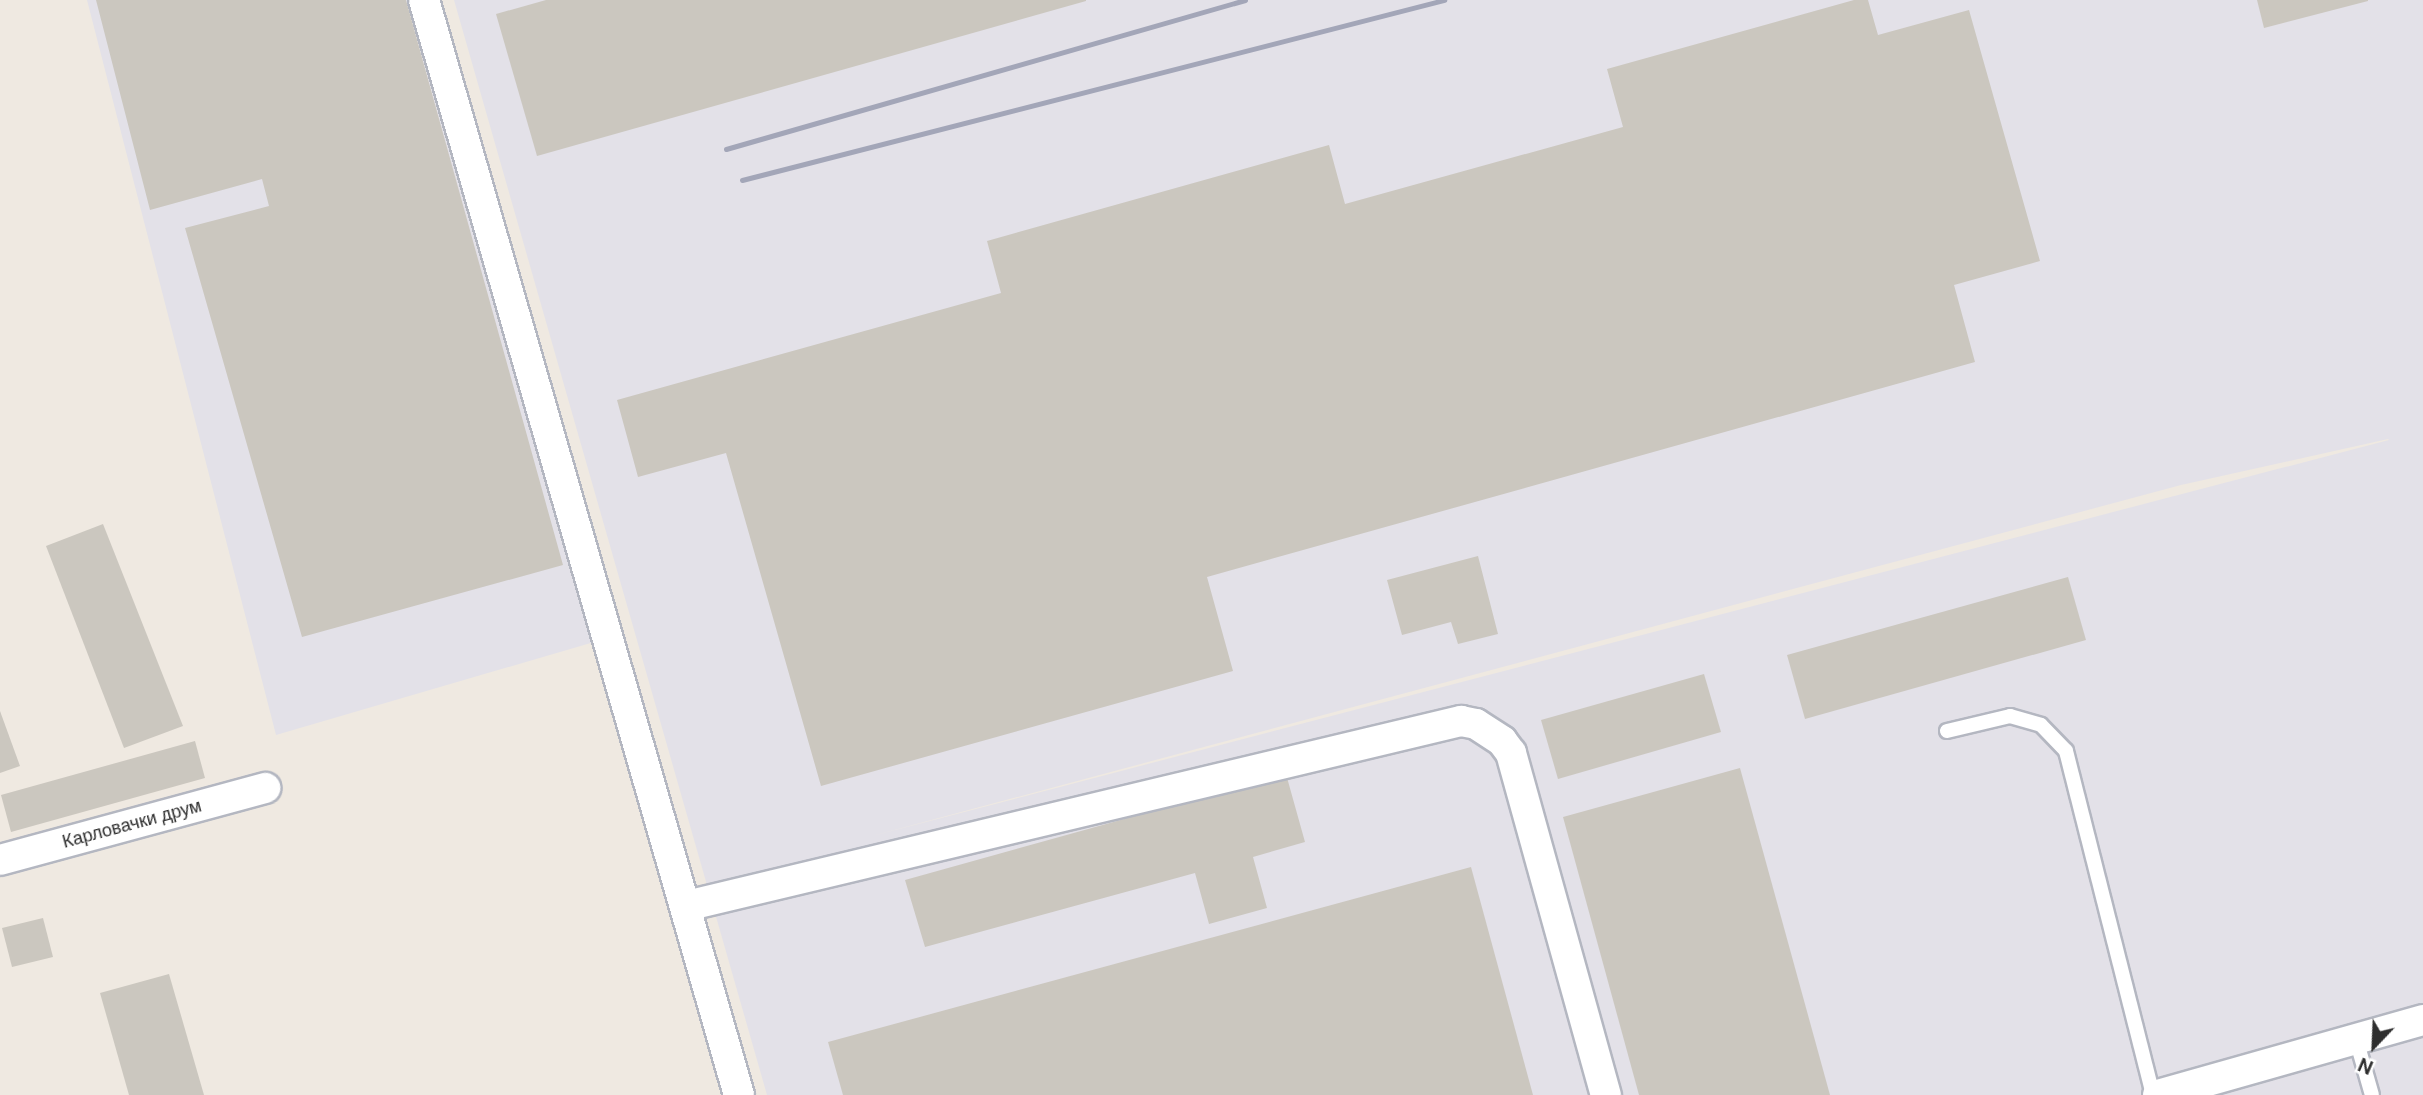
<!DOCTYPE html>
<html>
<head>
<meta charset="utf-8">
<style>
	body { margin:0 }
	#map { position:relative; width:2423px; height:1095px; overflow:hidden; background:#efe9e1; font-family:"DM Sans",sans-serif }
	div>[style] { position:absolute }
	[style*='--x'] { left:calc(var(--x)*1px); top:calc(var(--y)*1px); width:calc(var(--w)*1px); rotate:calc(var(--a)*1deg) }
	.industrial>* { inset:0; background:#e3e1e8 }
	.building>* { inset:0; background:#cbc7bf }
	.roads { filter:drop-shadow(2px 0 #b4b7c1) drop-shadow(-2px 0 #b4b7c1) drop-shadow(0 2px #b4b7c1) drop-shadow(0 -2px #b4b7c1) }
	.lane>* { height:14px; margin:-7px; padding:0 7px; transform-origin:7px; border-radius:7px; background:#fff }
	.street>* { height:30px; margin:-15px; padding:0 15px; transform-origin:15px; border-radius:15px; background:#fff }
	.rail>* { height:5px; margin:-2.5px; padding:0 2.5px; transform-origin:2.5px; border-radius:2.5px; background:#a3a6b8 }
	span { translate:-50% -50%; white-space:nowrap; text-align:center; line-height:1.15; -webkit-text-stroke:5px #fff; paint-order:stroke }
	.street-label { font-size:18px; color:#2e2e2e }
	.north { position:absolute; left:2339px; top:1011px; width:70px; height:70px; -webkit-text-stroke:5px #fff; paint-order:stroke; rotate:203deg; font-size:19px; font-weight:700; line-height:28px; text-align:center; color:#2e2e2e }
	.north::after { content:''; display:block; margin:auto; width:24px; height:32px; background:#2e2e2e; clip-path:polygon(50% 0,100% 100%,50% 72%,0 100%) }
</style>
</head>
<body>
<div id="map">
	<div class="industrial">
		<i style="clip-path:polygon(87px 0,413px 0,601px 640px,276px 735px)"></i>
		<i style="clip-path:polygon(evenodd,454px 0,2423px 0,2423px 1095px,767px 1095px,454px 0,2388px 439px,2389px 440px,872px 836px,2181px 485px,2388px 439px)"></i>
	</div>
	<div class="building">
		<i style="clip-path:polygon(96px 0,406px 0,563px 565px,302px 637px,185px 228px,269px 206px,262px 179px,150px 210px)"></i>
		<i style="clip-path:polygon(546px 0,1086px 0,1086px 1px,537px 156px,496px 14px)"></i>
		<i style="clip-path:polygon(1854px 0,1868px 0,1878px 35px,1969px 10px,2040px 261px,1954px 285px,1975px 362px,1207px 577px,1233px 671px,821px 786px,726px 453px,638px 477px,617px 400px,1001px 293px,987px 241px,1329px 145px,1345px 204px,1623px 127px,1607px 69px)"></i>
		<i style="clip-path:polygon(2257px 0,2368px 0,2368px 1px,2264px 28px)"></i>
		<i style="clip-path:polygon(103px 524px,183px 726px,124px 748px,46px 546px)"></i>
		<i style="clip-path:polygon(1478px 556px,1498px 634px,1458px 644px,1451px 622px,1402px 635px,1387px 580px)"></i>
		<i style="clip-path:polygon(2068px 577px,2086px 640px,1805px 719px,1787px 655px)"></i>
		<i style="clip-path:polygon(1704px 674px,1721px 732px,1558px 779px,1541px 720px)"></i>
		<i style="clip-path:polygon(0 711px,20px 766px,0 773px)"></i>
		<i style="clip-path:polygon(195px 741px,205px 778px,11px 832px,1px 795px)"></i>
		<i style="clip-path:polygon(1740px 768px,1830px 1095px,1639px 1095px,1563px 817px)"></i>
		<i style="clip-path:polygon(1286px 774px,1305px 842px,1253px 857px,1267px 908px,1209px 924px,1195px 873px,925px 947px,905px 880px)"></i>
		<i style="clip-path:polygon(1471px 867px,1533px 1095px,843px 1095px,828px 1042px)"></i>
		<i style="clip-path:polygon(43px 918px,53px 957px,12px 967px,2px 928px)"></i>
		<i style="clip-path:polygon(169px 974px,204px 1095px,129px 1095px,100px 993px)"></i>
	</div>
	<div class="roads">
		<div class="lane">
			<i style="--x:1947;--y:731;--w:65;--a:-13.4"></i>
			<i style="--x:2010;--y:716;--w:32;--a:16"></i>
			<i style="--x:2041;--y:725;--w:36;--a:46"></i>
			<i style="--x:2066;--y:751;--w:355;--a:75.8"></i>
			<i style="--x:2356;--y:1039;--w:58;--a:74.1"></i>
		</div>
		<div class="street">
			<i style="--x:424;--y:0;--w:1139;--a:73.95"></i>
			<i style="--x:0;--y:860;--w:275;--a:-15.2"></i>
			<i style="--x:686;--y:906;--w:797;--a:-13.43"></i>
			<i style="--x:1461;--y:721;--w:15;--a:11"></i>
			<i style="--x:1476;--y:724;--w:31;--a:33"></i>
			<i style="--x:1502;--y:741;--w:15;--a:53"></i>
			<i style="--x:1511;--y:753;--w:355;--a:74.5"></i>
			<i style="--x:2158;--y:1095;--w:275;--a:-15.8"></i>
		</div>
	</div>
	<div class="rail">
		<i style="--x:726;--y:149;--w:540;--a:-16.02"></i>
		<i style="--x:742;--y:180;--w:725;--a:-14.38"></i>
	</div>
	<div class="street-label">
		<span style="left:132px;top:824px;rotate:-15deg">Карловачки друм</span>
	</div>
	<div class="north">N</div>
</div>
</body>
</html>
